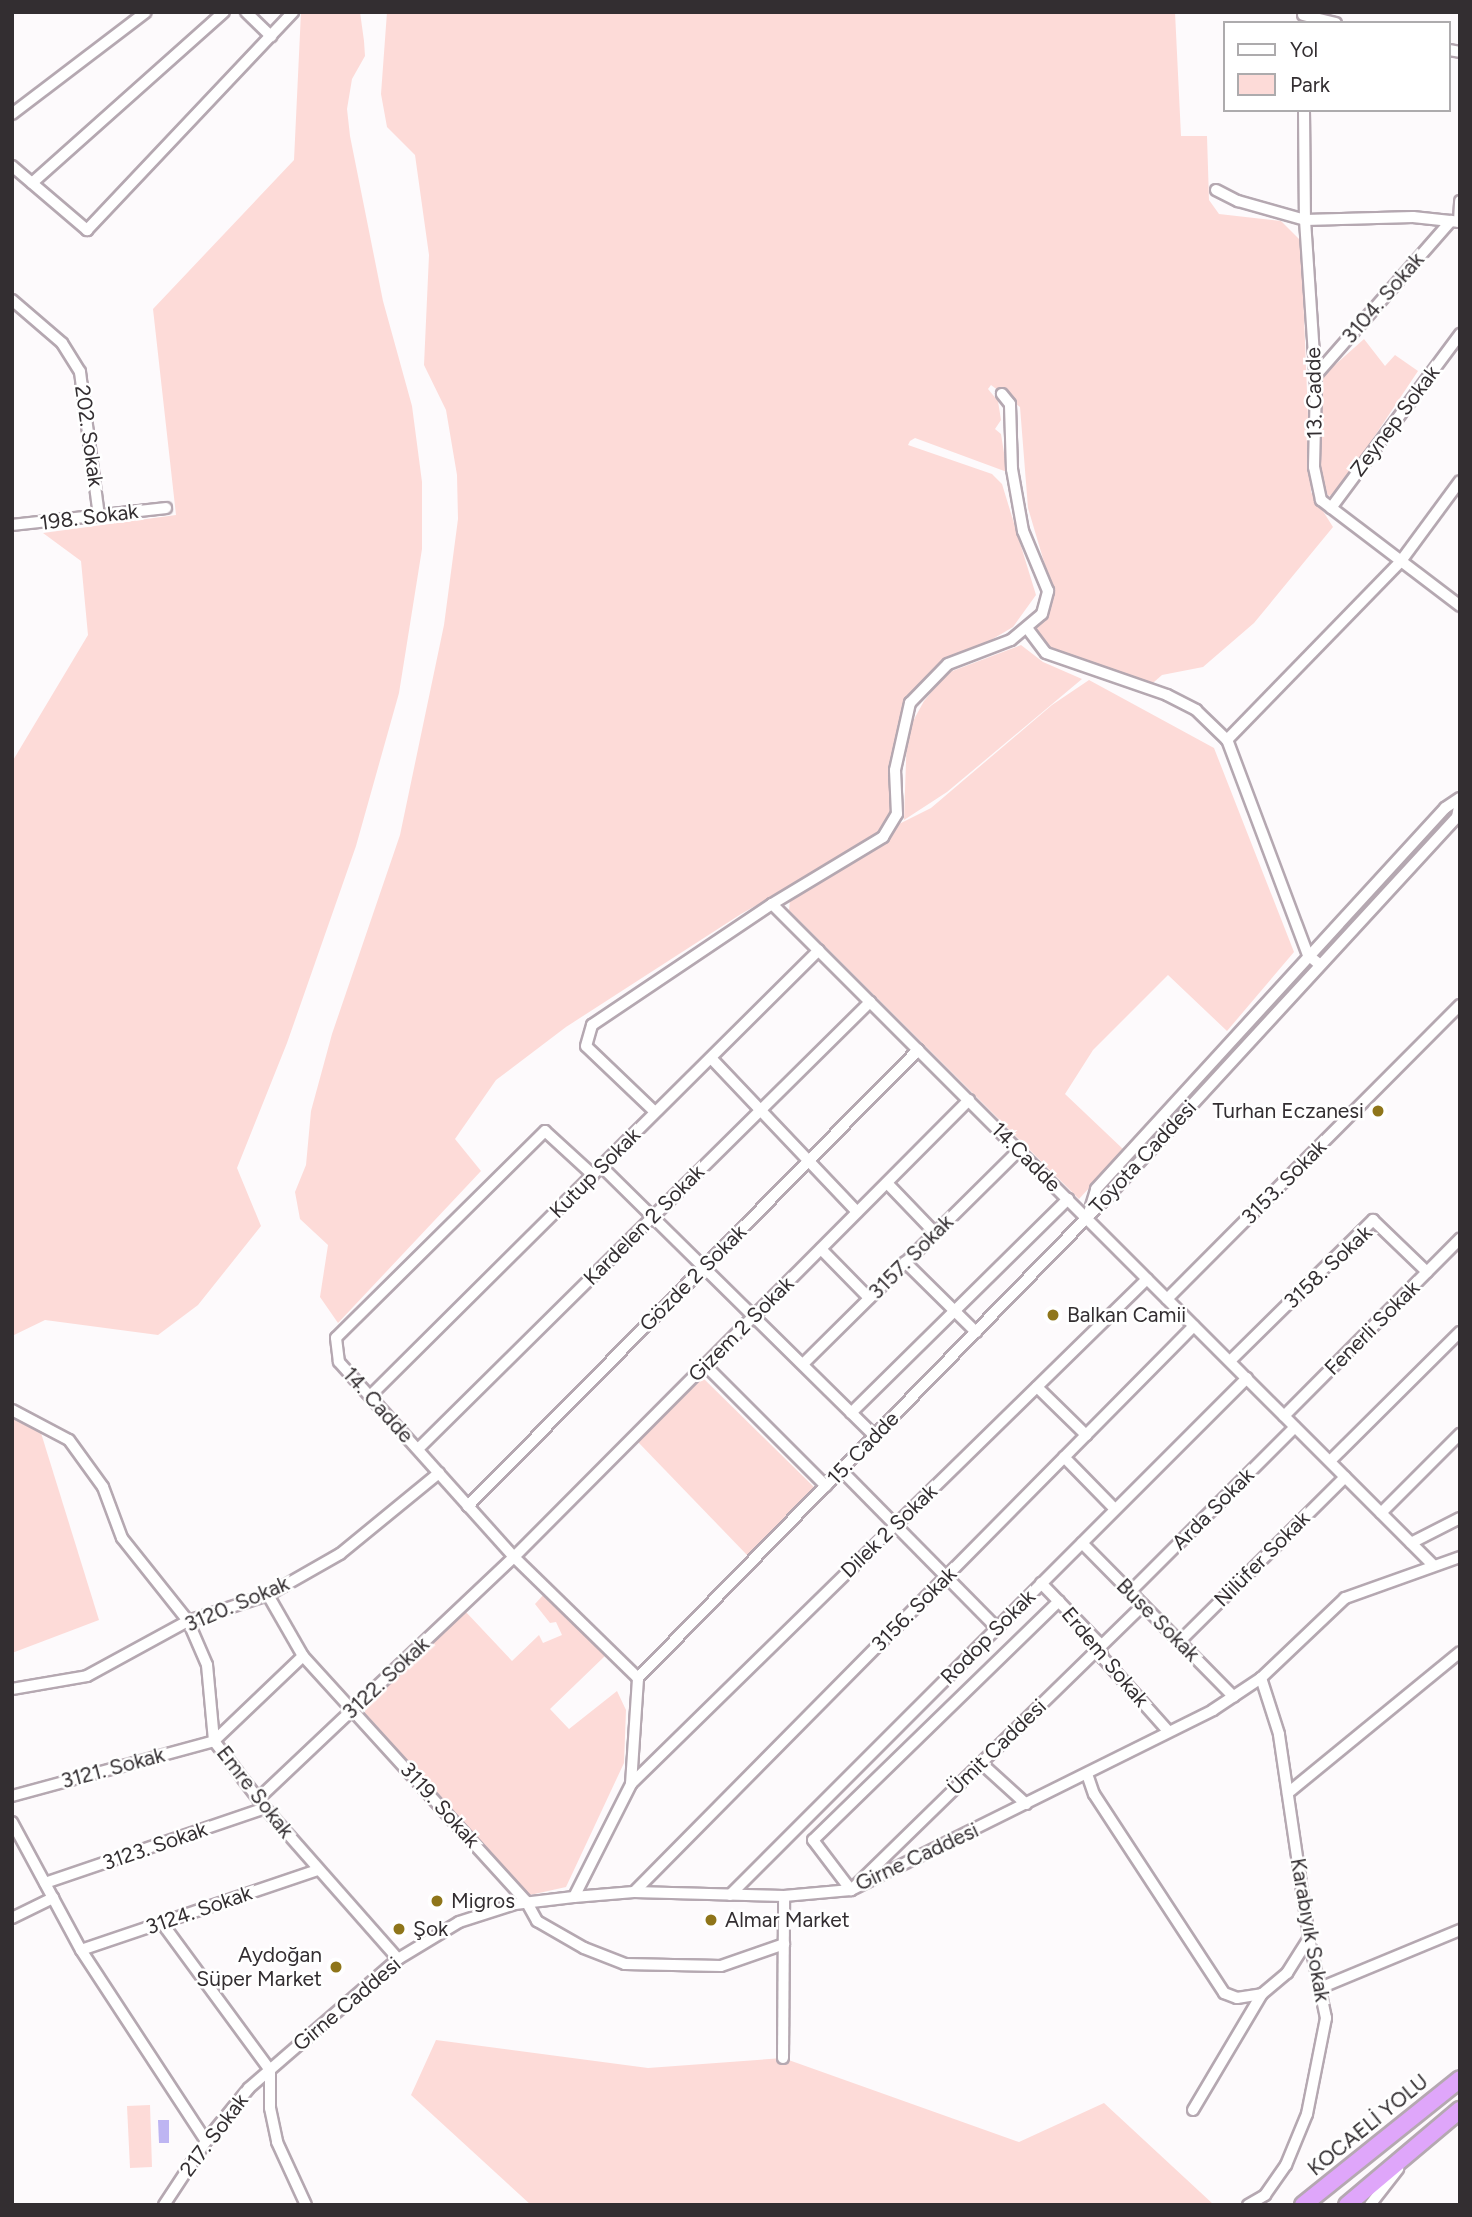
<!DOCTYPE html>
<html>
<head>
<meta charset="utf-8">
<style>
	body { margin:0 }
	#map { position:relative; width:1472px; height:2217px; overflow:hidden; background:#fdfafc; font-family:Figtree,sans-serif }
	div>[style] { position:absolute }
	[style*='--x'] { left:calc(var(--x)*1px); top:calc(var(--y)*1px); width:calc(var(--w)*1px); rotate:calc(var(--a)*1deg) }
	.green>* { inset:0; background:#fddbd8 }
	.water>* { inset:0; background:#beb5f2 }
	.roads { filter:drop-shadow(2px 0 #b5a8b1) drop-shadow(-2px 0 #b5a8b1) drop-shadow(0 2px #b5a8b1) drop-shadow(0 -2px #b5a8b1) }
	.minor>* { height:10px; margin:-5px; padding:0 5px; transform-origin:5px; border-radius:5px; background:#fff }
	.highway>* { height:16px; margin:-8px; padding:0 8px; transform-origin:8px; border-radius:8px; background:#dfa6fa }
	.dots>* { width:19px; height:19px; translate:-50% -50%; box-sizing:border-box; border:4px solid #fff; border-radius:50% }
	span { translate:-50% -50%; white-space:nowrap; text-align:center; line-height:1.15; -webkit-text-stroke:5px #fff; paint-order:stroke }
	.street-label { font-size:21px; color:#332e31 }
	.poi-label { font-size:21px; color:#332e31 }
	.right { translate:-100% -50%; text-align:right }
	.left { translate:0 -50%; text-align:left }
	.frame { position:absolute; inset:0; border:14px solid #332e31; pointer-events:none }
	.legend { position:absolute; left:1223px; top:21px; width:228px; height:91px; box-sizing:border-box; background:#fff; border:2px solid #adabad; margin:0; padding:9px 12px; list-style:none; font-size:21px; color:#332e31 }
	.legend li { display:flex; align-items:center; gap:14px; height:35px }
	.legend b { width:35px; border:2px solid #adabad }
</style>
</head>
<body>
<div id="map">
	<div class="green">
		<i style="clip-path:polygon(301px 12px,360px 12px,364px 41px,365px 56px,352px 79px,347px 109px,350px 136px,383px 301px,412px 406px,422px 482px,422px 549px,399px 693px,356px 846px,287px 1043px,237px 1168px,261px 1226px,198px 1305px,158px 1335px,45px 1320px,12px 1336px,12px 762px,88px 635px,81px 561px,43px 533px,176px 515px,153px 309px,294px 160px)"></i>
		<i style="clip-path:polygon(387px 12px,1175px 12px,1181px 136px,1207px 136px,1209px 200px,1219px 214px,1281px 221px,1301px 241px,1311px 492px,1333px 527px,1254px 623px,1203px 667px,1162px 675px,1146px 689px,1050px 657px,1033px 631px,1051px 602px,1052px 589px,1028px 508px,1020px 407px,991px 385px,988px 389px,998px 401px,1001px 420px,995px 429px,1001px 434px,1007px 472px,915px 438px,910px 441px,908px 445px,992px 474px,1002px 484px,1036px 595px,1013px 627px,969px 653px,909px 703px,898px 723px,892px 762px,891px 820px,864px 844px,741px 914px,566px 1027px,496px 1080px,455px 1139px,481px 1171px,338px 1323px,320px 1297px,328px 1245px,300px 1219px,295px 1192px,306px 1165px,311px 1111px,332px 1034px,400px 835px,444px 625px,458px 519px,457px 475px,446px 410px,424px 365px,429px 255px,415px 155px,387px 127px,381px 94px)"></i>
		<i style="clip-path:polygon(1364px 339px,1385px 366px,1395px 355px,1418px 371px,1336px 494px,1328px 496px,1317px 466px,1317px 381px)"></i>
		<i style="clip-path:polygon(1021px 645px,1043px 662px,1082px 679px,947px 792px,904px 820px,907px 732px,924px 701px,947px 673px)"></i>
		<i style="clip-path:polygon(1089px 680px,1214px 748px,1294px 952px,1227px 1031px,1168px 975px,1093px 1050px,1065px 1094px,1124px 1150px,1079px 1199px,789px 910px,790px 900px,874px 849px,899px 824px,931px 808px,1052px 705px)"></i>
		<i style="clip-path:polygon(703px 1378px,815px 1488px,747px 1555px,638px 1442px)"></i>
		<i style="clip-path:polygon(12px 1417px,41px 1433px,99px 1620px,12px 1653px)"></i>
		<i style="clip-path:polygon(545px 1593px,606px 1655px,550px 1709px,569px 1729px,617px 1691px,626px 1710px,624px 1763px,566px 1887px,530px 1895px,365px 1713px,365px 1706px,465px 1611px,512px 1661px,539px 1635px,543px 1643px,562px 1635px,556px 1622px,550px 1623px,535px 1604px)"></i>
		<i style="clip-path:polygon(436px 2040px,648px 2068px,783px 2058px,1019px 2142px,1104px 2103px,1213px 2204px,531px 2205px,411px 2095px)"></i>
		<i style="clip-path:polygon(150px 2105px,152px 2167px,130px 2168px,127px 2106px)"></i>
	</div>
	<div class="water">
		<i style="clip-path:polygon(158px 2120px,169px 2120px,169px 2143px,159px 2143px)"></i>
	</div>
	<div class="roads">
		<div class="minor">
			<i style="--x:246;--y:12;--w:35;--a:44"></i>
			<i style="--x:1303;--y:15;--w:34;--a:14"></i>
			<i style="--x:1449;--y:50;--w:11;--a:10"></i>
			<i style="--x:1304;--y:110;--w:110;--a:89.5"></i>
			<i style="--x:1305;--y:220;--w:164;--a:86.2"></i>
			<i style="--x:1316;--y:384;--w:83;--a:91.4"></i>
			<i style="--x:1314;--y:467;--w:34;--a:78"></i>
			<i style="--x:1321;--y:500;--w:175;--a:37.3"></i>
			<i style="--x:12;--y:114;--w:168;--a:-37.3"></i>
			<i style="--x:12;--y:166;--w:99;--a:40.5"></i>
			<i style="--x:87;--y:230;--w:300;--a:-46.6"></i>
			<i style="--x:32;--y:183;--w:257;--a:-41.7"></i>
			<i style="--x:1216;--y:190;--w:25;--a:27"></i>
			<i style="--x:1238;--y:201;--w:70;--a:15.8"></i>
			<i style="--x:1305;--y:220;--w:108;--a:-1.6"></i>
			<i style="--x:1413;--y:217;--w:47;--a:6.1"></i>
			<i style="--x:1459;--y:222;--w:21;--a:-87"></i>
			<i style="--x:12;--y:300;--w:66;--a:40.7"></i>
			<i style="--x:62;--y:343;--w:34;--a:58"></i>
			<i style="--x:80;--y:372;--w:146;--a:82.5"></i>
			<i style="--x:1316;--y:375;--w:205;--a:-48.8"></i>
			<i style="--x:1331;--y:508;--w:217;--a:-53.4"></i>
			<i style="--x:12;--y:525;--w:155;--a:-6.3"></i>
			<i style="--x:1027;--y:628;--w:31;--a:53"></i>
			<i style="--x:1046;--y:653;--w:128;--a:19.1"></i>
			<i style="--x:1167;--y:695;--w:33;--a:27"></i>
			<i style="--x:1196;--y:710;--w:43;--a:44.1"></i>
			<i style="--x:772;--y:904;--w:935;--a:45"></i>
			<i style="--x:1319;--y:964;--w:14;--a:-141"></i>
			<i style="--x:1308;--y:955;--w:230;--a:-110.6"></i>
			<i style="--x:1227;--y:740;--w:250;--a:-45.8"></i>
			<i style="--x:1401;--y:561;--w:99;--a:-53.6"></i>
			<i style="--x:711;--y:1058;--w:212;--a:46.5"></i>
			<i style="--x:655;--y:1112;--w:95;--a:-136.3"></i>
			<i style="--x:586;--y:1046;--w:22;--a:-74"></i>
			<i style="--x:592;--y:1025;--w:217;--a:-33.9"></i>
			<i style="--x:772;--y:904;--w:130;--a:-31.1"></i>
			<i style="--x:883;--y:837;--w:27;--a:-59"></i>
			<i style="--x:897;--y:814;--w:44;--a:-92.6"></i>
			<i style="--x:895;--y:770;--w:69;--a:-77.4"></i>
			<i style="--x:910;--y:703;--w:54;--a:-45.7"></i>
			<i style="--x:948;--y:664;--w:67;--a:-20.9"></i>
			<i style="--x:1011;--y:640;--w:40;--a:-40"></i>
			<i style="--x:1042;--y:614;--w:24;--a:-75"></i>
			<i style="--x:1048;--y:591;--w:65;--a:-112.6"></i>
			<i style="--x:1023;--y:531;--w:63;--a:-100.1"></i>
			<i style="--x:1012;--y:469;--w:65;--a:-91.8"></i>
			<i style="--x:1010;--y:404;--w:13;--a:-129"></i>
			<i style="--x:601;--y:1166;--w:385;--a:44.6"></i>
			<i style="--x:593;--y:1175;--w:65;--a:-137.5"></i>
			<i style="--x:545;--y:1131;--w:294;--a:135.3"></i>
			<i style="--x:336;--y:1338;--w:24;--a:83"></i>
			<i style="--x:339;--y:1362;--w:262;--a:48.1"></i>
			<i style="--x:514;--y:1557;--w:173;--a:44.3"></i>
			<i style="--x:887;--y:1183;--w:69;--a:46.2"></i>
			<i style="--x:1088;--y:1216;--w:28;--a:-73"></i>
			<i style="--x:1096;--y:1189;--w:517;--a:-47.51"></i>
			<i style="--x:1445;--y:808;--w:18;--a:-34"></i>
			<i style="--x:821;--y:1249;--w:69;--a:45.6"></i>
			<i style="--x:905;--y:1262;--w:100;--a:44.6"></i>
			<i style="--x:1167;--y:1299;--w:415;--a:-45.1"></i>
			<i style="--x:1230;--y:1361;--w:201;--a:-44.6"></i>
			<i style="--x:1373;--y:1220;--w:75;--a:43.9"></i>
			<i style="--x:803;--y:1364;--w:304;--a:-44.7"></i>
			<i style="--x:705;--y:1365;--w:171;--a:45"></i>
			<i style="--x:1037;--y:1387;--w:69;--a:44.4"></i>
			<i style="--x:371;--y:1395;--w:631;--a:-44.81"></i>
			<i style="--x:12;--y:1410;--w:64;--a:27.8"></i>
			<i style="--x:69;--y:1440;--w:58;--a:54.1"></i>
			<i style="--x:103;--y:1487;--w:54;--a:69.6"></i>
			<i style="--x:122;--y:1538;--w:106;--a:51.5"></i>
			<i style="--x:188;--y:1621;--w:48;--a:66.6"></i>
			<i style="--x:207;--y:1665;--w:76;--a:84.7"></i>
			<i style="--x:214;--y:1741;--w:84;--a:52.7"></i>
			<i style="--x:265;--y:1808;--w:201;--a:48.6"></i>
			<i style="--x:851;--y:1413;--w:305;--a:-44.6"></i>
			<i style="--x:1284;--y:1416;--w:250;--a:-45.2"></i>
			<i style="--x:418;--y:1449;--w:636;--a:-44.68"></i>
			<i style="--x:1064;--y:1457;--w:73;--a:45.6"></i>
			<i style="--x:1330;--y:1461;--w:183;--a:-44.8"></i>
			<i style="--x:841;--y:1470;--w:222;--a:45.4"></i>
			<i style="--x:468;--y:1506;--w:641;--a:-45.38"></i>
			<i style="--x:1381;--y:1513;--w:112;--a:-45"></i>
			<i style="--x:1082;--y:1543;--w:216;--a:45.4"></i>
			<i style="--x:1411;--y:1543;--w:55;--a:-27"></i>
			<i style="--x:1041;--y:1583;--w:82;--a:46"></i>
			<i style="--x:1098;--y:1642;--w:17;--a:73"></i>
			<i style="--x:1103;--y:1658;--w:98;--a:48.3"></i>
			<i style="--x:1130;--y:1592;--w:233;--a:-45"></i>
			<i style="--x:268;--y:1595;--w:70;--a:60.2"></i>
			<i style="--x:303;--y:1656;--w:331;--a:47.7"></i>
			<i style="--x:526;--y:1901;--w:23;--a:61"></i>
			<i style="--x:537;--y:1921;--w:54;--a:29.9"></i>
			<i style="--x:584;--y:1948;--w:44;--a:21.3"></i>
			<i style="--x:625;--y:1964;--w:96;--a:1.2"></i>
			<i style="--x:721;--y:1966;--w:67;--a:-19.2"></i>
			<i style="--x:1059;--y:1601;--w:343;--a:135.8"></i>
			<i style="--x:813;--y:1840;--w:63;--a:52.8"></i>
			<i style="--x:851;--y:1890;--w:408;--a:-44.3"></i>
			<i style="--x:1179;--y:1642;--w:234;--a:-44.8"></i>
			<i style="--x:638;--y:1678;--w:675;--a:-45.72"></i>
			<i style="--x:1109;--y:1195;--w:514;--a:-47.37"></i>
			<i style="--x:1457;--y:817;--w:16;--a:-79"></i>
			<i style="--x:12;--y:1689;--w:76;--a:-9.8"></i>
			<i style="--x:87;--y:1676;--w:115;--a:-28.6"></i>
			<i style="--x:188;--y:1621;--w:84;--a:-18"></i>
			<i style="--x:268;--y:1595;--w:83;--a:-29.7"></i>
			<i style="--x:340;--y:1554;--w:128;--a:-39.3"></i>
			<i style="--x:981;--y:1763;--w:61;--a:42.3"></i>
			<i style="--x:1087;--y:1774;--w:21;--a:71"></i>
			<i style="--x:1094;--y:1794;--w:238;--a:56.8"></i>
			<i style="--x:1224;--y:1993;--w:14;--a:21"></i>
			<i style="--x:1237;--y:1998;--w:25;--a:-9"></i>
			<i style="--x:1262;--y:1994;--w:33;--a:-40"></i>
			<i style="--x:1287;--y:1973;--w:41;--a:-57.8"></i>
			<i style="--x:631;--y:1784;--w:722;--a:-44.38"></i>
			<i style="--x:1288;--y:1793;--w:222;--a:-39.3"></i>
			<i style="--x:12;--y:1796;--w:209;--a:-15.2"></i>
			<i style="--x:214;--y:1741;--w:123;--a:-43.7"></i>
			<i style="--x:258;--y:1799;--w:352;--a:-43.4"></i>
			<i style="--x:514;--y:1557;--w:645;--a:-45.13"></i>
			<i style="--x:12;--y:1822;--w:145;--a:61.7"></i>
			<i style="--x:81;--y:1950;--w:228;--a:56.8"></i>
			<i style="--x:45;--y:1883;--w:232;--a:-18.8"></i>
			<i style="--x:634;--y:1892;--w:796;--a:-45.31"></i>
			<i style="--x:730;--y:1895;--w:731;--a:-45"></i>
			<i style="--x:574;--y:1897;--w:127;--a:-63.2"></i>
			<i style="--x:631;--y:1784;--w:106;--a:-86.2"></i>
			<i style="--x:12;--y:1918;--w:46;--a:-26"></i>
			<i style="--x:162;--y:1923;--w:182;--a:53.7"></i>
			<i style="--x:81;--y:1950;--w:249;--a:-18.7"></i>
			<i style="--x:1320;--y:1988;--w:152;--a:-22.5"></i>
			<i style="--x:783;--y:2058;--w:162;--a:-89.6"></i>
			<i style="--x:270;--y:2070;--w:38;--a:90"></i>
			<i style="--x:270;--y:2108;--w:35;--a:78"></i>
			<i style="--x:277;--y:2142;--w:69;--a:65.3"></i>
			<i style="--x:1193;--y:2110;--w:135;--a:-59.3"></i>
			<i style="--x:164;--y:2205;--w:77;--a:-56.7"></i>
			<i style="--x:206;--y:2141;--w:68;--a:-50.9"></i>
			<i style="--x:249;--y:2088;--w:197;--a:-40.9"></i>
			<i style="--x:398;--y:1959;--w:71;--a:-31.2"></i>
			<i style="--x:459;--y:1922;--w:59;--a:-17.8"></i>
			<i style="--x:515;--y:1904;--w:59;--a:-6.8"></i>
			<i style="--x:574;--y:1897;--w:60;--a:-4.8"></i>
			<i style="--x:634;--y:1892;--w:150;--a:1.5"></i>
			<i style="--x:784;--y:1896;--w:67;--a:-5.1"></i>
			<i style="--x:851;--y:1890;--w:404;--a:-26.4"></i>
			<i style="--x:1213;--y:1710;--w:58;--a:-33.7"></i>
			<i style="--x:1261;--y:1678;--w:116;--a:-43.6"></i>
			<i style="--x:1345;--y:1598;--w:122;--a:-19.6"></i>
			<i style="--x:1248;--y:2205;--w:20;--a:-30"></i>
			<i style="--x:1265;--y:2195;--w:37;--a:-55"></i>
			<i style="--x:1286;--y:2165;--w:55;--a:-67.6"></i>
			<i style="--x:1307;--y:2114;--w:98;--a:-78.8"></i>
			<i style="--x:1326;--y:2018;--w:82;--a:-102"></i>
			<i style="--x:1309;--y:1938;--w:206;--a:-98.4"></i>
			<i style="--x:1279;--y:1734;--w:59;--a:-107.8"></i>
			<i style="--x:1370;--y:2205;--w:46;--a:-52.1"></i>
		</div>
		<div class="highway">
			<i style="--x:1303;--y:2205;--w:201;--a:-38.7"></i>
			<i style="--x:1347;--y:2205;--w:148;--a:-40.1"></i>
		</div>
	</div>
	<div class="dots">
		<i style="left:1378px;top:1111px;background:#8f751a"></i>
		<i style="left:1053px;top:1315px;background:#8f751a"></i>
		<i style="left:437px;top:1901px;background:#8f751a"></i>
		<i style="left:711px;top:1920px;background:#8f751a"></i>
		<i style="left:399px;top:1929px;background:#8f751a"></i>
		<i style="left:336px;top:1967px;background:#8f751a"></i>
	</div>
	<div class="street-label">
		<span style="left:1383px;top:298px;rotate:-49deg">3104. Sokak</span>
		<span style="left:1314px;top:393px;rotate:-91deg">13. Cadde</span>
		<span style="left:1395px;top:421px;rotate:-53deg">Zeynep Sokak</span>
		<span style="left:89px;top:436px;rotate:82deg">202. Sokak</span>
		<span style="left:89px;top:517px;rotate:-7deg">198. Sokak</span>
		<span style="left:1026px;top:1157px;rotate:45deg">14.Cadde</span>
		<span style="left:1143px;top:1157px;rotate:-47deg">Toyota Caddesi</span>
		<span style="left:595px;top:1173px;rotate:-45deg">Kutup Sokak</span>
		<span style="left:1284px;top:1182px;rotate:-45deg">3153. Sokak</span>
		<span style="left:644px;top:1225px;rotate:-45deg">Kardelen 2 Sokak</span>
		<span style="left:911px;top:1257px;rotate:-45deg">3157. Sokak</span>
		<span style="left:1328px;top:1267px;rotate:-43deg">3158. Sokak</span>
		<span style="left:693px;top:1278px;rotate:-45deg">Gözde 2 Sokak</span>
		<span style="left:1372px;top:1328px;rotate:-45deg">Fenerli Sokak</span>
		<span style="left:741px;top:1329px;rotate:-45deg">Gizem 2 Sokak</span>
		<span style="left:378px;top:1405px;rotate:48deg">14. Cadde</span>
		<span style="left:863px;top:1448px;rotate:-46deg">15. Cadde</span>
		<span style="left:1213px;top:1509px;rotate:-45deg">Arda Sokak</span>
		<span style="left:889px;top:1531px;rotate:-44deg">Dilek 2 Sokak</span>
		<span style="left:1262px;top:1559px;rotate:-45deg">Nilüfer Sokak</span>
		<span style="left:237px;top:1604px;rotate:-23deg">3120. Sokak</span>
		<span style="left:914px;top:1609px;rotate:-45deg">3156. Sokak</span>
		<span style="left:1158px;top:1620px;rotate:45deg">Buse Sokak</span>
		<span style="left:988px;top:1637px;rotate:-45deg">Rodop Sokak</span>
		<span style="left:1105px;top:1657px;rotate:50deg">Erdem Sokak</span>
		<span style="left:386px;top:1678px;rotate:-43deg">3122. Sokak</span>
		<span style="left:997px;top:1747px;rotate:-44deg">Ümit Caddesi</span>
		<span style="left:113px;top:1768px;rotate:-15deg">3121. Sokak</span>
		<span style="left:255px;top:1792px;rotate:52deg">Emre Sokak</span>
		<span style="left:440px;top:1805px;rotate:48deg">3119. Sokak</span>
		<span style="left:155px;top:1846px;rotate:-19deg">3123. Sokak</span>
		<span style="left:917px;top:1857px;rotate:-25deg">Girne Caddesi</span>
		<span style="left:199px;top:1910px;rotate:-19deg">3124. Sokak</span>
		<span style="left:1310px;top:1930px;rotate:80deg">Karabıyık Sokak</span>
		<span style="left:347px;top:2004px;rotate:-40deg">Girne Caddesi</span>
		<span style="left:1368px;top:2125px;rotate:-39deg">KOCAELİ YOLU</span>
		<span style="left:214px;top:2135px;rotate:-53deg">217. Sokak</span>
	</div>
	<div class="poi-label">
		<span class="right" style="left:1364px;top:1111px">Turhan Eczanesi</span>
		<span class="left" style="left:1067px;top:1315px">Balkan Camii</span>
		<span class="left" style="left:451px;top:1901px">Migros</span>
		<span class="left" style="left:725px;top:1920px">Almar Market</span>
		<span class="left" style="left:413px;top:1929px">Şok</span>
		<span class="right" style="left:322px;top:1967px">Aydoğan<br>Süper Market</span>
	</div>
	<div class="frame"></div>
	<ul class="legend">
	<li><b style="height:9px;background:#fff"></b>Yol</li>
	<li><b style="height:19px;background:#fddbd8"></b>Park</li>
	</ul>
</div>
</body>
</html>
